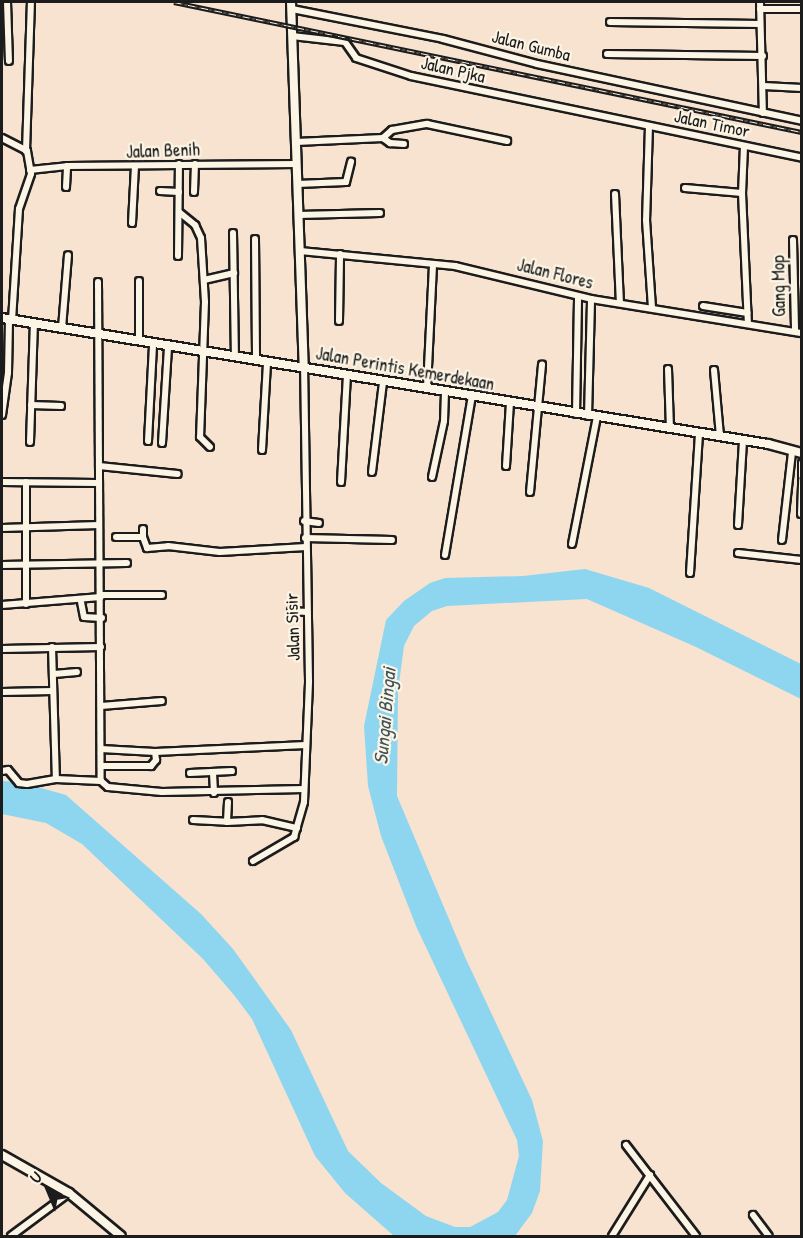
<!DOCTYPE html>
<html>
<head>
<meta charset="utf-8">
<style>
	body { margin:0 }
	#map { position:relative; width:803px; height:1238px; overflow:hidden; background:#f7e3cf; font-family:"Patrick Hand",sans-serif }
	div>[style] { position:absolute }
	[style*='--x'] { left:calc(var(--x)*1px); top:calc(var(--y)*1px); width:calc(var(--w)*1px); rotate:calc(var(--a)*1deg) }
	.water>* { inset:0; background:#8ed6f0 }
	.roads { filter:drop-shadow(2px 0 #1c1c1c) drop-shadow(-2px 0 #1c1c1c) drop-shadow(0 2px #1c1c1c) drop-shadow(0 -2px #1c1c1c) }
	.minor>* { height:6px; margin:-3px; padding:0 3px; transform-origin:3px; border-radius:3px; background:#fcf5e5 }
	.tertiary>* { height:8px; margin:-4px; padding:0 4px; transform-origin:4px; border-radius:4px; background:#fcf5e5 }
	.rail>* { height:4.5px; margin-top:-2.25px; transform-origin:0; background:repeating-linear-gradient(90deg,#fcf5e5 0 7px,#1c1c1c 0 14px); box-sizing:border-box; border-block:2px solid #1c1c1c }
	span { translate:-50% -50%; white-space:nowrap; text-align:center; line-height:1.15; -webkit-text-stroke:4.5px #fcf5e5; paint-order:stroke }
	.street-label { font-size:18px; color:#1c1c1c }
	.water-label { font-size:20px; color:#3e545c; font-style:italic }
	.frame { position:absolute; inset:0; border:3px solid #1c1c1c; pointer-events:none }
	.north { position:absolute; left:18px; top:1160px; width:60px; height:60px; -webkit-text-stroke:4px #fcf5e5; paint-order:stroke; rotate:316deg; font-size:16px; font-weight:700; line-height:24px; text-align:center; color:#1c1c1c }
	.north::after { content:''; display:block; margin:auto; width:21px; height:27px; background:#1c1c1c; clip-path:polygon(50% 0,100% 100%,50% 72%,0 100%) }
</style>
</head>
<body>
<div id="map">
	<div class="water">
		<i style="clip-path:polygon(585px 569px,649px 588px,801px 664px,801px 699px,696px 647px,587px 599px,447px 606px,432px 611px,414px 626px,404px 646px,398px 691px,397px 796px,465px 957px,532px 1100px,543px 1141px,540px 1191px,532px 1213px,515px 1236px,394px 1236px,345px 1193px,315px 1156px,252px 1019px,234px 995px,203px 959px,82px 844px,46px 823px,2px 814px,2px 781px,20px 782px,66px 795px,201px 914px,233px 949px,291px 1030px,348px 1151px,381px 1183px,426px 1216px,455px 1227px,470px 1227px,498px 1212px,507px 1200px,519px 1156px,517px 1140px,416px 926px,381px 836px,368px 786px,364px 726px,386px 620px,404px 601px,430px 583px,445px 578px,523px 576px)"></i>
	</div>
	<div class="roads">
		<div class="minor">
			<i style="--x:7;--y:2;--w:59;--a:88.1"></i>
			<i style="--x:760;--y:2;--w:111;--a:88.5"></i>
			<i style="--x:292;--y:9;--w:154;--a:11.2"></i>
			<i style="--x:443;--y:39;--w:97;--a:14.9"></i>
			<i style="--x:537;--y:64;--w:271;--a:12.1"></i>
			<i style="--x:760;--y:9;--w:42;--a:0"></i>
			<i style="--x:610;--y:22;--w:150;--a:0.8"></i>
			<i style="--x:292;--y:36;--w:53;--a:6.5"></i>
			<i style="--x:345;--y:42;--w:19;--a:55"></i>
			<i style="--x:356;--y:58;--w:58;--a:18.1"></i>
			<i style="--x:411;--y:76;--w:400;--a:11.8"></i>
			<i style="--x:607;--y:54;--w:156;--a:0.7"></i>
			<i style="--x:764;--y:86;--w:38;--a:3"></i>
			<i style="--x:649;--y:126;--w:94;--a:91.8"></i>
			<i style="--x:646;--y:220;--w:88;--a:86.1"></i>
			<i style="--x:2;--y:138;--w:28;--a:27"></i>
			<i style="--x:27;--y:151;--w:23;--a:80"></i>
			<i style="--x:31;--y:174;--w:37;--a:109"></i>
			<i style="--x:19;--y:209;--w:111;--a:93.6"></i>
			<i style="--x:383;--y:138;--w:9;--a:36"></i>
			<i style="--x:390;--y:143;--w:14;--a:4"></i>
			<i style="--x:296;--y:142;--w:87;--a:-2.6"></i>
			<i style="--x:383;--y:138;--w:12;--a:-42"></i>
			<i style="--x:392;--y:130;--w:36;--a:-10"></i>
			<i style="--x:427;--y:124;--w:82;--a:12"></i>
			<i style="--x:744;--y:146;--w:47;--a:92.4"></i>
			<i style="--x:742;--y:193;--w:131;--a:87.4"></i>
			<i style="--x:26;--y:151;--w:149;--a:-88.1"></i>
			<i style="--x:30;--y:170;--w:37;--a:-6"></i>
			<i style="--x:67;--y:166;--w:230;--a:-0.5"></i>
			<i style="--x:297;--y:184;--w:49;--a:-2.3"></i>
			<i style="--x:346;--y:182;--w:21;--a:-76"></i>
			<i style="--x:66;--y:187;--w:21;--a:-87"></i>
			<i style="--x:685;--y:188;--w:57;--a:5"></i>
			<i style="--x:160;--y:191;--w:19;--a:3"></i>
			<i style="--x:194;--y:192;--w:28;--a:-88"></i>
			<i style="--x:615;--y:194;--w:109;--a:87.4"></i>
			<i style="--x:179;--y:212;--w:21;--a:39"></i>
			<i style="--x:195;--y:225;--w:14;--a:65"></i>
			<i style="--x:201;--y:238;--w:64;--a:86.4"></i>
			<i style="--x:205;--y:302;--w:135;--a:92.1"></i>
			<i style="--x:200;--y:437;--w:14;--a:45"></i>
			<i style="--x:298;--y:215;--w:82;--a:-1.4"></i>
			<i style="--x:132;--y:223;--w:57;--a:-87"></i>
			<i style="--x:233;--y:233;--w:124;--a:89.1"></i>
			<i style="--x:255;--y:239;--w:121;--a:89.5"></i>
			<i style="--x:793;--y:240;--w:91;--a:88.7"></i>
			<i style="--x:300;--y:251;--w:156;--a:5.5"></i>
			<i style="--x:455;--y:266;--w:140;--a:13.6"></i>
			<i style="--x:591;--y:299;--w:214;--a:9.2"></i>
			<i style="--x:178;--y:256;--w:92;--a:-89.4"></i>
			<i style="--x:204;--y:280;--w:31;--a:-13"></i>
			<i style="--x:139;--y:281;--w:60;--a:90"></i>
			<i style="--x:98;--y:282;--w:499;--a:89.7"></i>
			<i style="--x:703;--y:306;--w:45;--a:9"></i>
			<i style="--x:339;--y:321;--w:67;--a:-89.1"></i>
			<i style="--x:62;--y:328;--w:73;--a:-85.3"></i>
			<i style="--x:668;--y:369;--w:59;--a:88.1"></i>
			<i style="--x:714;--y:370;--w:66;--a:84.8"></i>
			<i style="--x:427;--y:388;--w:124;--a:-87.2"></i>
			<i style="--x:31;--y:405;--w:30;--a:2"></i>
			<i style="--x:576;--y:414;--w:117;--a:-89"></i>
			<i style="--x:2;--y:415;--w:42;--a:-81.9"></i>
			<i style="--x:8;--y:373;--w:54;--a:-88.9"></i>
			<i style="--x:588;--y:416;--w:117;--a:-88.5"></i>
			<i style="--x:148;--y:441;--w:97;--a:-87"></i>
			<i style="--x:30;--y:442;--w:119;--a:-88.1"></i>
			<i style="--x:162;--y:443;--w:96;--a:-86.4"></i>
			<i style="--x:262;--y:450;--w:88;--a:-86.7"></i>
			<i style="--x:802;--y:463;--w:13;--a:90"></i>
			<i style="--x:99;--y:466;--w:79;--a:5.8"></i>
			<i style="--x:506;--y:466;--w:64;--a:-86.4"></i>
			<i style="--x:372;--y:472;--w:91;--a:-83"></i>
			<i style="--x:432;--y:477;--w:57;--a:-77.9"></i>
			<i style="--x:444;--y:421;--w:30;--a:-88"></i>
			<i style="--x:2;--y:482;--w:95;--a:0.6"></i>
			<i style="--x:26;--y:482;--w:122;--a:90"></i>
			<i style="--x:341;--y:482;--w:108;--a:-86.8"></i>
			<i style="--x:530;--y:492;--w:128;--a:-84.6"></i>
			<i style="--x:801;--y:514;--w:34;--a:-88"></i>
			<i style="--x:304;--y:521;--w:15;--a:8"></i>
			<i style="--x:738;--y:525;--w:85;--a:-86.6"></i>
			<i style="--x:2;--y:528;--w:97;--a:-1.8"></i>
			<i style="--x:116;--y:537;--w:27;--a:0"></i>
			<i style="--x:143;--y:537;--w:8;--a:-90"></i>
			<i style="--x:143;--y:537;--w:12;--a:70"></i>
			<i style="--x:147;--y:548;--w:21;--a:-5"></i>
			<i style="--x:168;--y:546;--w:52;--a:6.6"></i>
			<i style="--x:220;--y:552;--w:86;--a:-3.3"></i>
			<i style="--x:305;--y:538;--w:87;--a:1.3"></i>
			<i style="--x:782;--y:540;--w:89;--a:-83.5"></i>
			<i style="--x:572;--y:544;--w:130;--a:-78.9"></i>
			<i style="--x:738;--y:553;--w:64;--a:6.2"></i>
			<i style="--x:445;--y:555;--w:161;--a:-80.4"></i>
			<i style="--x:2;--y:565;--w:125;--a:-0.9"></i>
			<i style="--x:690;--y:573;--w:140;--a:-86.3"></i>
			<i style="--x:101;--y:595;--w:61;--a:0"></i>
			<i style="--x:81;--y:602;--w:15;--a:79"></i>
			<i style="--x:84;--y:617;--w:18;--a:3"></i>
			<i style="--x:2;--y:605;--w:99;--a:-4.6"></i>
			<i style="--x:291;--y:611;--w:16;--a:4"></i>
			<i style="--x:52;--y:647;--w:132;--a:88.3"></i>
			<i style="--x:2;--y:649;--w:99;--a:-1.2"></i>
			<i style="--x:54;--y:674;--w:23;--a:-5"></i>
			<i style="--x:2;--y:692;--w:51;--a:-1.1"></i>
			<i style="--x:101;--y:706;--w:61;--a:-4.7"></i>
			<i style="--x:101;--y:749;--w:54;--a:3.2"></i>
			<i style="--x:155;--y:752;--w:151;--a:-2.7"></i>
			<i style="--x:102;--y:766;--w:49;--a:0"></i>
			<i style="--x:151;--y:766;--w:8;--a:-50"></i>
			<i style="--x:156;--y:760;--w:8;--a:-97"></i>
			<i style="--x:2;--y:771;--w:6;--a:-9"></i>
			<i style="--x:8;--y:770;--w:17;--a:50"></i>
			<i style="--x:19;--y:783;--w:8;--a:7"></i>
			<i style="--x:27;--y:784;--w:29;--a:-10"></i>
			<i style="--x:56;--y:779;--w:45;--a:2.5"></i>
			<i style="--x:101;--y:781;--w:9;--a:41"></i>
			<i style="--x:108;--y:787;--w:54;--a:5.3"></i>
			<i style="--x:162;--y:792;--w:142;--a:-1.2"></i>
			<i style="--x:190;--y:773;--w:42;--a:-2.7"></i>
			<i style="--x:213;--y:773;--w:20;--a:87"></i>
			<i style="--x:228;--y:802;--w:20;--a:93"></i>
			<i style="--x:227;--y:822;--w:35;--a:-3"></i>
			<i style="--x:262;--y:820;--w:36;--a:13"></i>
			<i style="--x:193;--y:820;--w:34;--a:3"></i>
			<i style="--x:253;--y:861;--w:48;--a:-30.3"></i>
			<i style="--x:294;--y:837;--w:36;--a:-74"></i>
			<i style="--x:304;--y:802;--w:121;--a:-87.6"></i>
			<i style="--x:309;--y:681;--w:315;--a:-90.9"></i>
			<i style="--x:626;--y:1145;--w:115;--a:52.4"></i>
			<i style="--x:753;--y:1215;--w:26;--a:53"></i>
			<i style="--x:11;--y:1236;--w:72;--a:-36.6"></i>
			<i style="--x:612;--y:1236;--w:72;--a:-58.1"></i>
		</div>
		<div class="tertiary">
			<i style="--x:291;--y:2;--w:364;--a:88"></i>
			<i style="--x:2;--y:318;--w:776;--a:9.34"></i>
			<i style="--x:768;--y:444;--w:35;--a:15"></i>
			<i style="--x:2;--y:1155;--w:77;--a:29.6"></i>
			<i style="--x:69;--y:1193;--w:67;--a:39.6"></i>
		</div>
	</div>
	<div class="rail">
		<i style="--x:174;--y:2;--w:641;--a:11.7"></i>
	</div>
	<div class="street-label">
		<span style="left:531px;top:46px;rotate:14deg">Jalan Gumba</span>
		<span style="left:453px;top:70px;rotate:13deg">Jalan Pjka</span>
		<span style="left:712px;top:124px;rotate:12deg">Jalan Timor</span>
		<span style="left:163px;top:151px;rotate:-2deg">Jalan Benih</span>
		<span style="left:555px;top:274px;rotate:14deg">Jalan Flores</span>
		<span style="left:779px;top:286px;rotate:-91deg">Gang Mop</span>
		<span style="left:405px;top:369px;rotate:10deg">Jalan Perintis Kemerdekaan</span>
		<span style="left:293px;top:627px;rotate:-92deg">Jalan Sisir</span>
	</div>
	<div class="water-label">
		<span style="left:384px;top:716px;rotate:-85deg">Sungai Bingai</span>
	</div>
	<div class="frame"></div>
	<div class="north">U</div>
</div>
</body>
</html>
